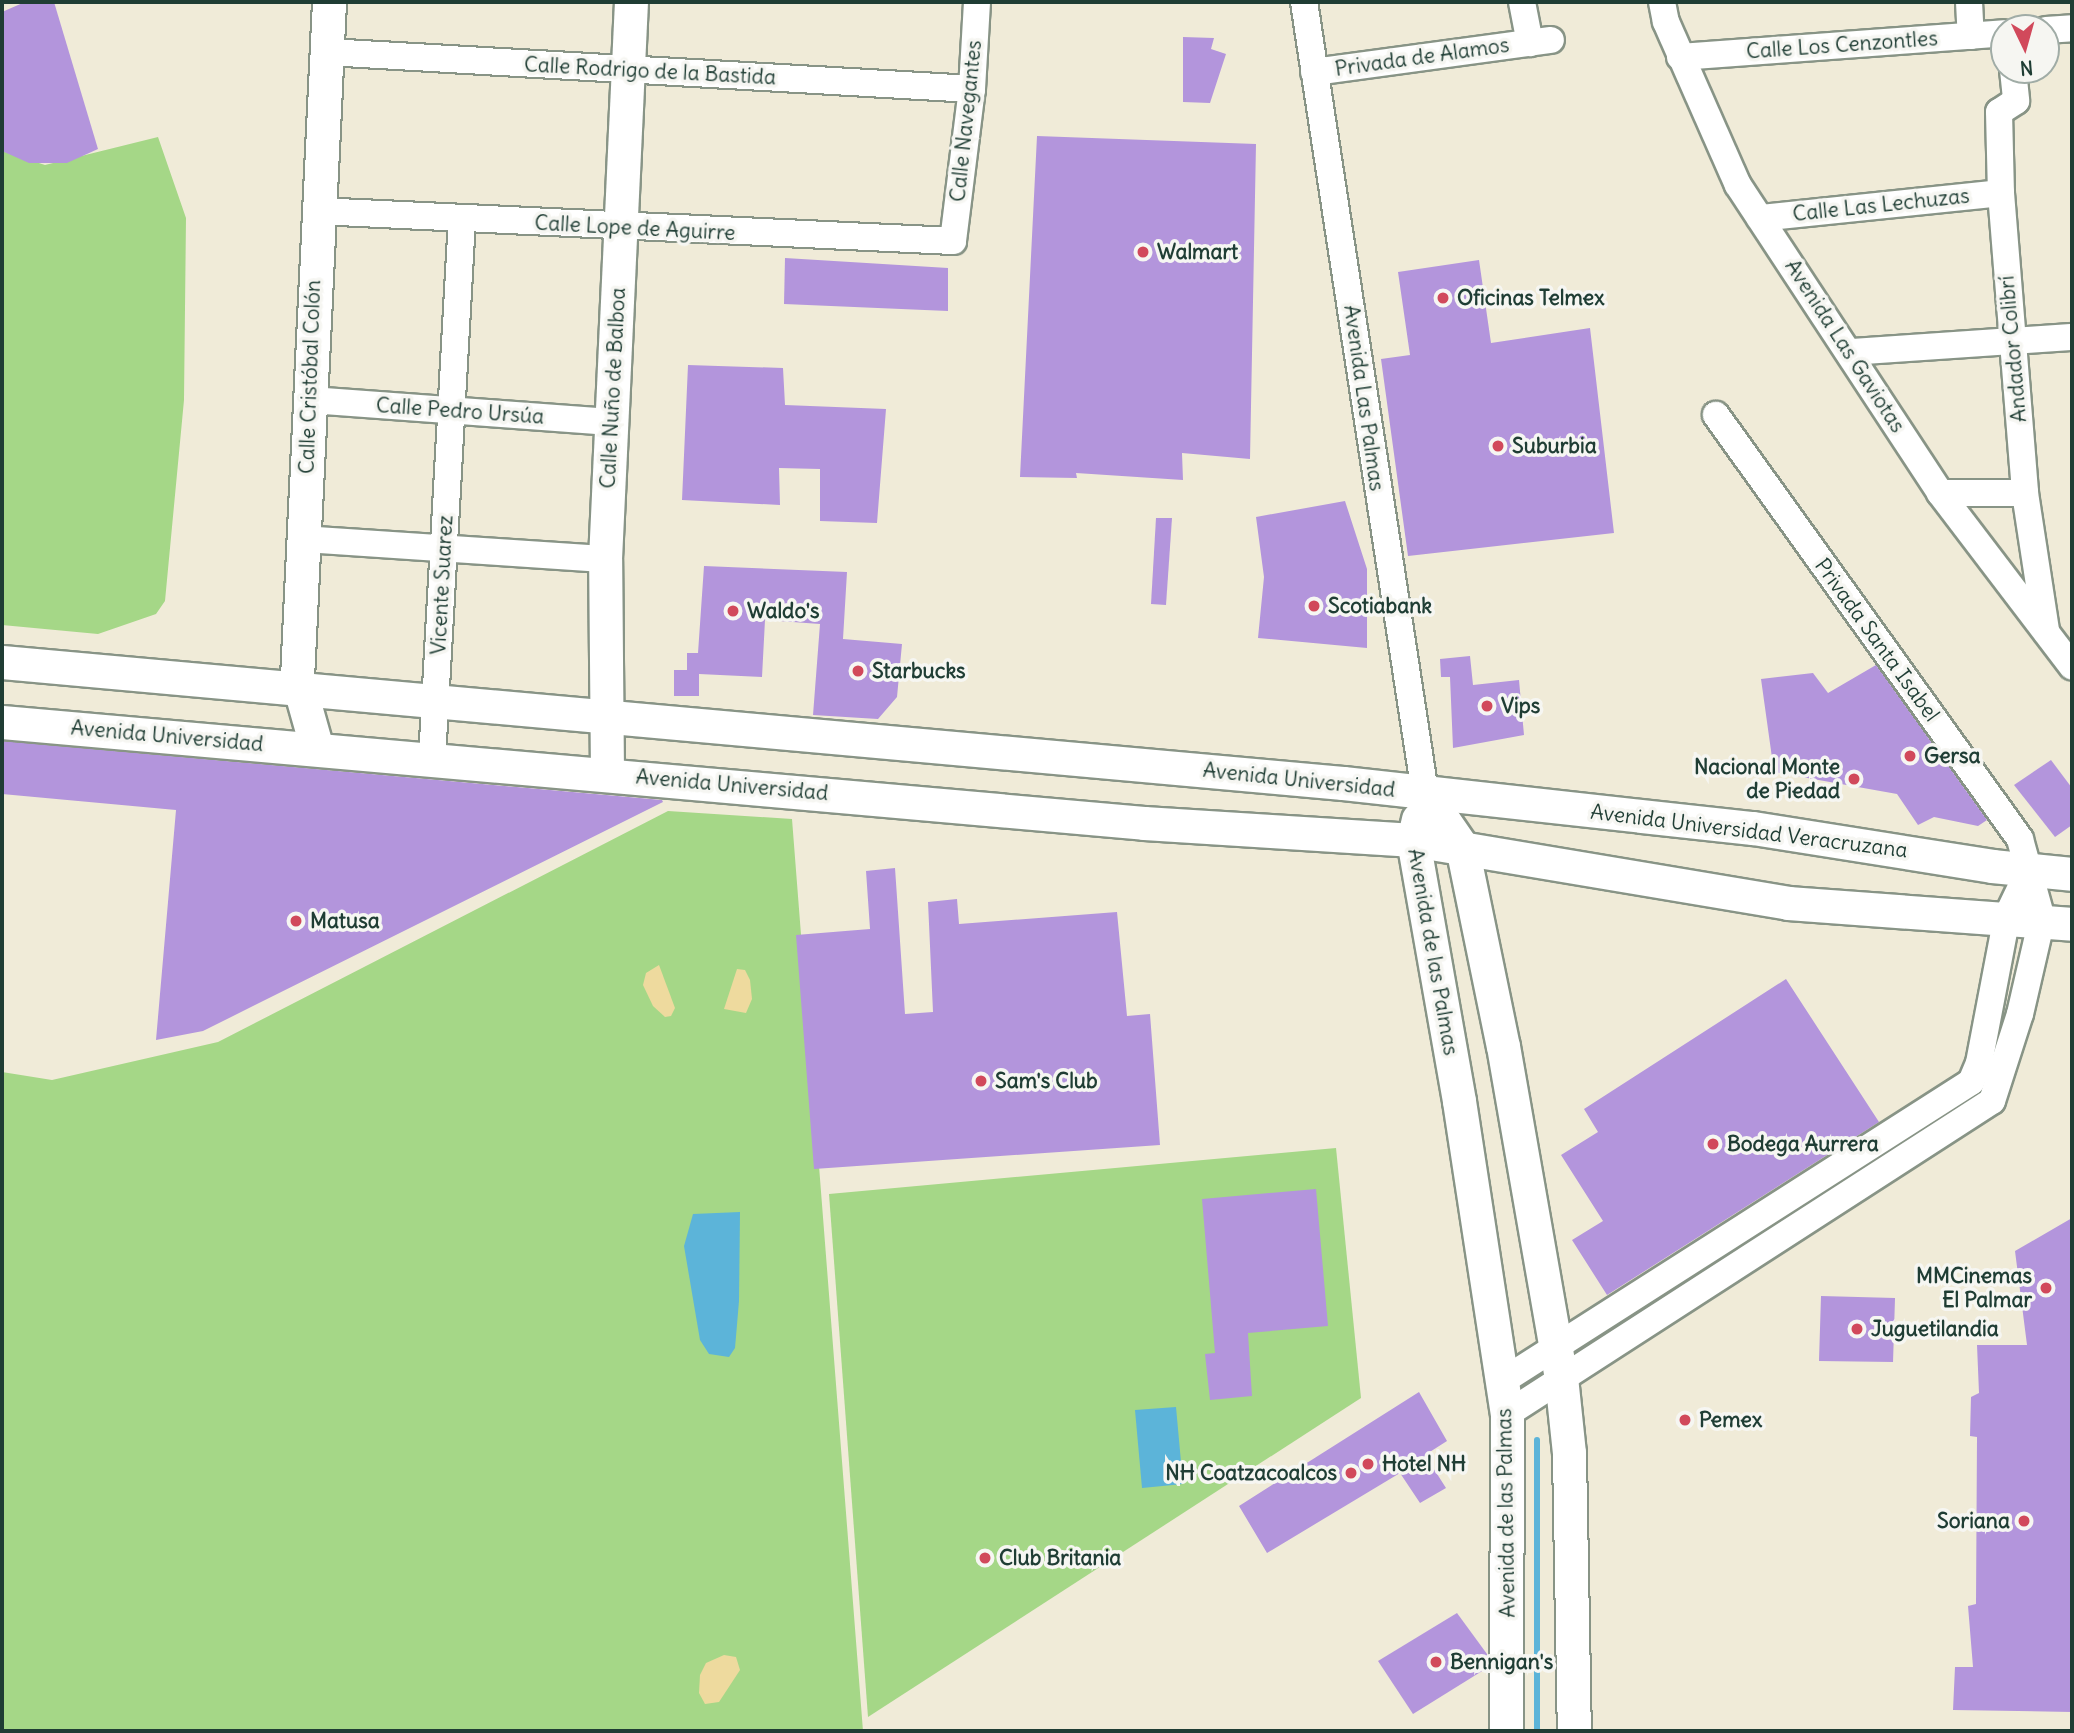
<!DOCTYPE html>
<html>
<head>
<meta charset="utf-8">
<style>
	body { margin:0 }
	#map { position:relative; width:2074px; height:1733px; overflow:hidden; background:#f0ebd8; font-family:Delius,sans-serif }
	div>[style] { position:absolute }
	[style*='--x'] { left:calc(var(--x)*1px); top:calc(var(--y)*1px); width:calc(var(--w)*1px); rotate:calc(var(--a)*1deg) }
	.green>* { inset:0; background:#a5d787 }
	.sand>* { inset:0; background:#eeda9e }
	.water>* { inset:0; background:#5cb4d9 }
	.stream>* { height:6px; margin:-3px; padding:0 3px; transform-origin:3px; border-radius:3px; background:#5cb4d9 }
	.building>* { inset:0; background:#b395dc }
	.roads { filter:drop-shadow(2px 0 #889486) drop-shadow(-2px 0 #889486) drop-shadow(0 2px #889486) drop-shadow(0 -2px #889486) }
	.minor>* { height:26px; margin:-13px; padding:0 13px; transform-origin:13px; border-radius:13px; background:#fff }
	.major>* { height:33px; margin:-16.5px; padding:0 16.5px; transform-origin:16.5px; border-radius:16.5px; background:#fff }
	.dots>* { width:19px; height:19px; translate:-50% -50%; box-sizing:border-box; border:4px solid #f6f6f2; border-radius:50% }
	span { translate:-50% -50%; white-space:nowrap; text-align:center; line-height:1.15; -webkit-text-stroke:7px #f6f6f2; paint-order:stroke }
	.street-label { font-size:21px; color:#1f3d34 }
	.poi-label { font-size:21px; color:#1f3d34; font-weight:700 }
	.left { translate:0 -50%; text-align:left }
	.right { translate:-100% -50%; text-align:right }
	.frame { position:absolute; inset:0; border:4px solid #1f3d34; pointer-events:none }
	.north { position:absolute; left:1990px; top:14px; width:70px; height:70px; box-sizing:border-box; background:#f6f6f2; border:2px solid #a0aca6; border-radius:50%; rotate:175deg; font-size:19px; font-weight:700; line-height:28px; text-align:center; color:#1f3d34 }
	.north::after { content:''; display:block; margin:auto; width:24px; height:32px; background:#d1495b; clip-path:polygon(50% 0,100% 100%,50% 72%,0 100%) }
</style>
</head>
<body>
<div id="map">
	<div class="green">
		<i style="clip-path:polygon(158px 137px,186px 218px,184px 400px,165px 601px,156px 614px,98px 634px,2px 625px,2px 151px,45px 165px)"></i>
		<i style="clip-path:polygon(668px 811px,792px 819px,863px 1731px,2px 1731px,2px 1072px,52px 1080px,218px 1042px)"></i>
		<i style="clip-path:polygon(1336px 1148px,1361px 1398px,868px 1717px,829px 1194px)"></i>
	</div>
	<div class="sand">
		<i style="clip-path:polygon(659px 965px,675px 1008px,671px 1016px,665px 1017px,653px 1006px,643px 985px,646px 973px)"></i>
		<i style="clip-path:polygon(737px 969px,745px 970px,750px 980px,752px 999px,746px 1013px,724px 1009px)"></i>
		<i style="clip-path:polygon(724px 1655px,736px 1657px,740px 1670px,719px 1702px,705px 1704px,699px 1693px,700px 1675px,706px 1663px)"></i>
	</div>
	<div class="water">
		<i style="clip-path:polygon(740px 1212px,739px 1301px,735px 1348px,729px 1357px,709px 1354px,700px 1340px,684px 1246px,693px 1214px)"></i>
		<i style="clip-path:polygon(1176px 1407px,1183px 1484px,1142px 1488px,1135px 1410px)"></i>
	</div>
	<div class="stream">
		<i style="--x:1537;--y:1440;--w:291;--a:90"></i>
	</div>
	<div class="building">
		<i style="clip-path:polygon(25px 2px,54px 2px,98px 149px,67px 163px,29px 163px,2px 151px,2px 12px)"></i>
		<i style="clip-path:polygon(1183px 37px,1214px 38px,1211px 49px,1226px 54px,1210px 103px,1183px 102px)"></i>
		<i style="clip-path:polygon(1037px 136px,1256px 144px,1250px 459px,1182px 453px,1183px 480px,1076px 473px,1077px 478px,1020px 477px)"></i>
		<i style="clip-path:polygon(785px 258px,948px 268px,948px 311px,784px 304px)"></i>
		<i style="clip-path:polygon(1479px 260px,1491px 343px,1590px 328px,1614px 533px,1408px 556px,1381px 359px,1410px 355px,1398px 272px)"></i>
		<i style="clip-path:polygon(688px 365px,783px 368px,785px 405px,886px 409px,877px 523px,820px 521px,820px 469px,779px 468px,780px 505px,682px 500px)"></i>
		<i style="clip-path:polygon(1345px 501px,1367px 569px,1367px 648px,1258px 638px,1264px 577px,1256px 517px)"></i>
		<i style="clip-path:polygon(1156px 518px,1172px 518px,1166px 605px,1151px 604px)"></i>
		<i style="clip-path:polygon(704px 566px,847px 572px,843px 639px,902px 644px,897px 697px,878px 719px,813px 715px,820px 624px,765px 620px,762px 677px,699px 674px,699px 696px,674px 696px,674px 670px,687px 670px,687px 653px,698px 653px)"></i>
		<i style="clip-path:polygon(1470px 656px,1473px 685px,1519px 680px,1524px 735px,1453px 748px,1450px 677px,1441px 677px,1440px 659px)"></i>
		<i style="clip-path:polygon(1876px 665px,1987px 820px,1978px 826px,1934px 817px,1918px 825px,1897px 794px,1774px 772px,1761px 679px,1813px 673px,1828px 693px)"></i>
		<i style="clip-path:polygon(2px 741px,662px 800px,663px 802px,203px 1031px,156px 1040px,176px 810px,2px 794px)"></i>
		<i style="clip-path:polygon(2051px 760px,2072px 788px,2072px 825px,2055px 837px,2014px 785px)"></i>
		<i style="clip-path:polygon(895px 868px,905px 1014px,933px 1012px,928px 902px,957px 899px,959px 924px,1117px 912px,1127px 1016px,1150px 1014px,1160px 1145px,814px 1169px,796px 935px,870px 929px,866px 871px)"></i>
		<i style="clip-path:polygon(1786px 979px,1879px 1122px,1607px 1295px,1572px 1240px,1603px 1221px,1561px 1155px,1598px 1132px,1584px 1109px)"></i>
		<i style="clip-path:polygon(1316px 1189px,1328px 1326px,1248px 1333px,1252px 1396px,1210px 1400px,1205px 1354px,1215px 1353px,1202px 1199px)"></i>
		<i style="clip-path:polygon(2072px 1218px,2072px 1712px,1953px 1710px,1955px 1667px,1973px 1667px,1968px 1606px,1976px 1604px,1977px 1437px,1970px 1436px,1971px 1397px,1979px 1393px,1977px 1345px,2027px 1345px,2015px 1251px)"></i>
		<i style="clip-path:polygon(1821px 1296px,1895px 1298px,1893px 1362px,1819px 1361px)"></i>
		<i style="clip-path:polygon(1419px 1392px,1447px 1441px,1425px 1455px,1446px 1488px,1420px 1503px,1400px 1473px,1267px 1553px,1239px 1506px)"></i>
		<i style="clip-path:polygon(1457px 1613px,1487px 1654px,1487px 1668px,1413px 1714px,1378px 1661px)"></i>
	</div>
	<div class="roads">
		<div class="minor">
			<i style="--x:1304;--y:2;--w:800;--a:81.3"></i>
			<i style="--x:1522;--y:2;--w:42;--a:79"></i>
			<i style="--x:1662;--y:2;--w:20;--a:79"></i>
			<i style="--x:1666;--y:22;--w:178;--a:66.2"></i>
			<i style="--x:1738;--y:185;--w:368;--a:56.7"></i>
			<i style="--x:1940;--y:493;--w:218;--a:52.7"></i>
			<i style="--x:1969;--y:2;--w:34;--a:87"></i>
			<i style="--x:2046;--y:30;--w:26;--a:-4"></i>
			<i style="--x:327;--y:52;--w:646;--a:3.28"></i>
			<i style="--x:1680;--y:57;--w:325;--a:-4.2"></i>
			<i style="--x:2013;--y:70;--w:31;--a:84"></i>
			<i style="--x:2016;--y:101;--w:20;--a:147"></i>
			<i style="--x:1999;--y:112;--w:81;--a:88.6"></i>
			<i style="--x:2001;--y:193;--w:301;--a:85.4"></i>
			<i style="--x:2025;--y:493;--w:140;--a:81.3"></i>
			<i style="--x:1314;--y:72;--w:239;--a:-7.7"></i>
			<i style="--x:317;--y:211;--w:637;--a:2.7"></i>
			<i style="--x:953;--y:241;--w:153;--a:-82.9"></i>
			<i style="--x:972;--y:89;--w:87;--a:-86.7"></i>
			<i style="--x:1760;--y:218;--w:242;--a:-5.9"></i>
			<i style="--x:1851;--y:352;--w:222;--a:-3.9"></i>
			<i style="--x:310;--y:400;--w:302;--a:4.2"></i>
			<i style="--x:1940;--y:493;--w:85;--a:0"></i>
			<i style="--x:303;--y:539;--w:303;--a:3.8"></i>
			<i style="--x:432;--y:759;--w:541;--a:-86.82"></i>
			<i style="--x:1501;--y:1382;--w:558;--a:-32.55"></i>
			<i style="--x:1971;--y:1082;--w:21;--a:-67"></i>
			<i style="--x:1979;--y:1063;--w:150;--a:-79.2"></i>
			<i style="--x:2007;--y:916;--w:51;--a:-64.4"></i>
			<i style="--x:1507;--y:1414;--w:577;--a:-32.84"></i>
			<i style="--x:1992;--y:1101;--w:91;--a:-72.2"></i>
			<i style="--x:2020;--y:1014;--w:98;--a:-77"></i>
			<i style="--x:2042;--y:919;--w:83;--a:-105.4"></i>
			<i style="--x:2020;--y:839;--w:522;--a:-125.64"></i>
		</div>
		<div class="major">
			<i style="--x:2;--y:662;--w:1346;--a:5.16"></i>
			<i style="--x:1343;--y:783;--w:412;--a:6.3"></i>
			<i style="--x:1753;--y:828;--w:242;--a:9"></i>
			<i style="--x:1992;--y:866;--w:80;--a:5.7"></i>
			<i style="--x:2;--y:722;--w:1146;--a:5.05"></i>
			<i style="--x:1144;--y:823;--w:270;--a:3.6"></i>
			<i style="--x:1413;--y:840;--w:380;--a:9.5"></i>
			<i style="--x:1788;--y:903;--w:285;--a:4.2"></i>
			<i style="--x:317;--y:749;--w:74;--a:-105.7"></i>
			<i style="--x:297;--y:678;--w:677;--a:-87.29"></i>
			<i style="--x:607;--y:774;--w:215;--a:-90.5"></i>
			<i style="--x:605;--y:559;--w:558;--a:-87.33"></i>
			<i style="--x:1425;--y:793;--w:65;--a:55.6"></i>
			<i style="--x:1462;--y:847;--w:203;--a:78.4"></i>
			<i style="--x:1503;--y:1046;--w:336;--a:80.1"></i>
			<i style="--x:1561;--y:1377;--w:76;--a:84"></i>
			<i style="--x:1569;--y:1453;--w:278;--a:89"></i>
			<i style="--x:1418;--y:819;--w:22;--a:103"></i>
			<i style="--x:1413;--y:840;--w:265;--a:80"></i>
			<i style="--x:1459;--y:1101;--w:317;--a:81.3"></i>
			<i style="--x:1507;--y:1414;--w:317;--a:90.2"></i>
		</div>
	</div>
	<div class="dots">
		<i style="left:1143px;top:252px;background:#d1495b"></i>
		<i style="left:1443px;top:298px;background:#d1495b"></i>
		<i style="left:1498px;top:446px;background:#d1495b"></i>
		<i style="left:1314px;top:606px;background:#d1495b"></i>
		<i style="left:733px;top:611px;background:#d1495b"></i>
		<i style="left:858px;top:671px;background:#d1495b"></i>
		<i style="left:1487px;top:706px;background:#d1495b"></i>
		<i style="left:1910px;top:756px;background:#d1495b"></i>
		<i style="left:1854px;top:779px;background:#d1495b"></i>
		<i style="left:296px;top:921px;background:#d1495b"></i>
		<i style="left:981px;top:1081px;background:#d1495b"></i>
		<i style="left:1713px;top:1144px;background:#d1495b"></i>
		<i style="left:2046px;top:1288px;background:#d1495b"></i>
		<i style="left:1857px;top:1329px;background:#d1495b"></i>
		<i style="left:1685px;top:1420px;background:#d1495b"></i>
		<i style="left:1368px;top:1464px;background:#d1495b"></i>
		<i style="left:1351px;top:1473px;background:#d1495b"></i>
		<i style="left:2024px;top:1521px;background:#d1495b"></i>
		<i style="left:985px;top:1558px;background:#d1495b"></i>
		<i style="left:1436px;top:1662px;background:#d1495b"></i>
	</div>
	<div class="street-label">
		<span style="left:1842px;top:45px;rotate:-4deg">Calle Los Cenzontles</span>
		<span style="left:1422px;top:57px;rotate:-8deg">Privada de Alamos</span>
		<span style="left:650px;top:71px;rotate:3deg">Calle Rodrigo de la Bastida</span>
		<span style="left:966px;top:121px;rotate:-84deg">Calle Navegantes</span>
		<span style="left:1881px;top:205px;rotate:-6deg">Calle Las Lechuzas</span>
		<span style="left:635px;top:228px;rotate:3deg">Calle Lope de Aguirre</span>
		<span style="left:1845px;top:346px;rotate:57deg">Avenida Las Gaviotas</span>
		<span style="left:2013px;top:349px;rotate:-95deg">Andador Colibrí</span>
		<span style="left:310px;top:377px;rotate:-88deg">Calle Cristóbal Colón</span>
		<span style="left:613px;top:388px;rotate:-87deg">Calle Nuño de Balboa</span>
		<span style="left:1364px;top:398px;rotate:82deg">Avenida Las Palmas</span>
		<span style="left:460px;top:411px;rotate:4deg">Calle Pedro Ursúa</span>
		<span style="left:442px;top:585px;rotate:-87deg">Vicente Suarez</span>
		<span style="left:1877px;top:640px;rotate:54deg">Privada Santa Isabel</span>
		<span style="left:167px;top:736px;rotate:5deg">Avenida Universidad</span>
		<span style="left:1299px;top:780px;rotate:6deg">Avenida Universidad</span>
		<span style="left:732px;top:785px;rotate:5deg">Avenida Universidad</span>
		<span style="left:1749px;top:831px;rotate:7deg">Avenida Universidad Veracruzana</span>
		<span style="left:1433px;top:952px;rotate:80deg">Avenida de las Palmas</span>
		<span style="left:1506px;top:1513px;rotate:-91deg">Avenida de las Palmas</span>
	</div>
	<div class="poi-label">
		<span class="left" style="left:1157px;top:252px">Walmart</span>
		<span class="left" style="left:1457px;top:298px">Oficinas Telmex</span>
		<span class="left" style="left:1512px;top:446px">Suburbia</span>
		<span class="left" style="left:1328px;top:606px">Scotiabank</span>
		<span class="left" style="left:747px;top:611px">Waldo's</span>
		<span class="left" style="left:872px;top:671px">Starbucks</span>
		<span class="left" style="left:1501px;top:706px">Vips</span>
		<span class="left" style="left:1924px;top:756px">Gersa</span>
		<span class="right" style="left:1840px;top:779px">Nacional Monte<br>de Piedad</span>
		<span class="left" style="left:310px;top:921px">Matusa</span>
		<span class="left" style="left:995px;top:1081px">Sam's Club</span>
		<span class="left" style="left:1727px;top:1144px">Bodega Aurrera</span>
		<span class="right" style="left:2032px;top:1288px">MMCinemas<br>El Palmar</span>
		<span class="left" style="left:1871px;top:1329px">Juguetilandia</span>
		<span class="left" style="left:1699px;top:1420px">Pemex</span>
		<span class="left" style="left:1382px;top:1464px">Hotel NH</span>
		<span class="right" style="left:1337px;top:1473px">NH Coatzacoalcos</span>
		<span class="right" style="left:2010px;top:1521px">Soriana</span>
		<span class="left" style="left:999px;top:1558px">Club Britania</span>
		<span class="left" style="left:1450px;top:1662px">Bennigan's</span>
	</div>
	<div class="frame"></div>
	<div class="north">N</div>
</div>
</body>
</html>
